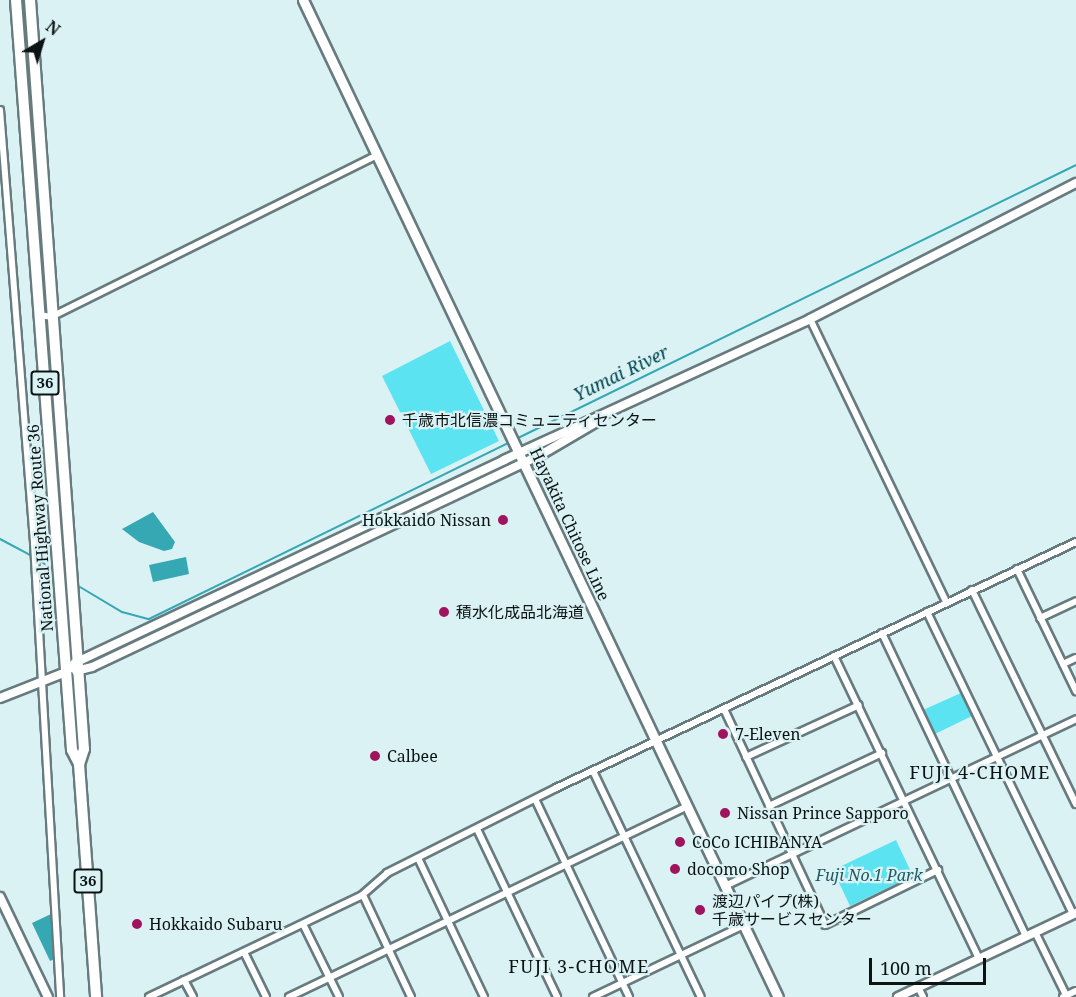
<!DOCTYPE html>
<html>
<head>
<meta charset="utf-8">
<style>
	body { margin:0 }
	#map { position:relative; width:1076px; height:997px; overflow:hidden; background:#dbf2f5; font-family:"Noto Serif","Noto Sans JP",serif }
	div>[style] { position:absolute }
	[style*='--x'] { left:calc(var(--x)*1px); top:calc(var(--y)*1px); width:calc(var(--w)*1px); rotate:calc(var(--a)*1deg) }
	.green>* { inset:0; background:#5ce3f2 }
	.water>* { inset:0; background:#35a8b4 }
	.stream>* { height:2px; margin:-1px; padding:0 1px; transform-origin:1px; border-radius:1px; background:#35a8b4 }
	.roads { filter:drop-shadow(2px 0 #677b7e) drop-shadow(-2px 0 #677b7e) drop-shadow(0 2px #677b7e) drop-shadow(0 -2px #677b7e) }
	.minor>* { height:6px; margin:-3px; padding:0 3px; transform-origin:3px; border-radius:3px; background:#fff }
	.tertiary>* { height:8px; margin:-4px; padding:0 4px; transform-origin:4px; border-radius:4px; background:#fff }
	.secondary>* { height:9px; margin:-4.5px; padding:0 4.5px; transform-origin:4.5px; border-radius:4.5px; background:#fff }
	.trunk>* { height:10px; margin:-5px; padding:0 5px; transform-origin:5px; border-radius:5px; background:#fff }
	.dots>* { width:16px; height:16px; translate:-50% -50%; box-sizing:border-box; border:3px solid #dbf2f5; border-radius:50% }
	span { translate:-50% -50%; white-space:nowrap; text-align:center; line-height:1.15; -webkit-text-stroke:4.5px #dbf2f5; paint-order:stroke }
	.shield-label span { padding:2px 4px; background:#dbf2f5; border:2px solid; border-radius:4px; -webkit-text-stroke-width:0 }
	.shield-label { font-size:15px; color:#0b1314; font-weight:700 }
	.poi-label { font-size:16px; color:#0b1314 }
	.left { translate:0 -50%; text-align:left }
	.right { translate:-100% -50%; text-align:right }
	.street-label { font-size:16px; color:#0b1314 }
	.park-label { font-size:16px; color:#1e5b62; font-style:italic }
	.water-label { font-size:18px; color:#00464d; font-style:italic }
	.neighbourhood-label { font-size:18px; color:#0b1314; letter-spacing:1.5px }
	.north { position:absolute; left:12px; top:12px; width:60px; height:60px; -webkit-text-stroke:4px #dbf2f5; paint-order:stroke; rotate:38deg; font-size:16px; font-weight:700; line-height:24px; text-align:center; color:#0b1314 }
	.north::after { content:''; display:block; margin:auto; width:21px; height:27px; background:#0b1314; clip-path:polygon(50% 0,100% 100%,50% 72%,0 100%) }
	.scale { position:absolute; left:869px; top:958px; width:117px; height:27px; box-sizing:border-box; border:3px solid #0b1314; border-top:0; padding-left:8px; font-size:18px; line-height:21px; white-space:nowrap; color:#0b1314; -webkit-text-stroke:4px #dbf2f5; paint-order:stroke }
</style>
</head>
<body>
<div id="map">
	<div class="green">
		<i style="clip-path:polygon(450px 341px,499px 441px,431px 474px,382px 376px)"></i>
		<i style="clip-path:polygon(963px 692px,974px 715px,935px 734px,923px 710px)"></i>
		<i style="clip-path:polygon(896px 840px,913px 876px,850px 906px,833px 870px)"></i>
	</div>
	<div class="water">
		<i style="clip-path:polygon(153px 512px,175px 542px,172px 549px,164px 551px,139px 542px,122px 529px)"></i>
		<i style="clip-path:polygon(186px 557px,189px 574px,153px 582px,149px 565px)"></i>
		<i style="clip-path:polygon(51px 914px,55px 959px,50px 961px,32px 923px)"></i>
	</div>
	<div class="stream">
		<i style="--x:516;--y:439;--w:623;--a:-26.07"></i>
		<i style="--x:0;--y:539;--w:36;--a:28"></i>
		<i style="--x:37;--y:559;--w:17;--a:33"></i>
		<i style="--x:80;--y:587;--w:49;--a:30.8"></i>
		<i style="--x:122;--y:612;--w:28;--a:15"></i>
		<i style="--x:149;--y:619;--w:403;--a:-26.1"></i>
	</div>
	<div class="roads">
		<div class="minor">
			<i style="--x:0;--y:110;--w:434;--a:85.5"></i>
			<i style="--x:34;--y:543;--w:455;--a:86.7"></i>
			<i style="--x:40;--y:315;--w:11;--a:10"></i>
			<i style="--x:51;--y:317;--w:365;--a:-26.4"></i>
			<i style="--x:810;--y:319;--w:314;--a:64.3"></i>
			<i style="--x:1017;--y:569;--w:136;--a:64.2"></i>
			<i style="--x:972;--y:590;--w:238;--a:64.1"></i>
			<i style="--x:927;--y:612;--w:335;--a:64.2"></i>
			<i style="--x:1040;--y:618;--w:40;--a:-25"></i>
			<i style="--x:882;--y:633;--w:335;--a:64.6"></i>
			<i style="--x:834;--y:656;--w:335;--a:64.4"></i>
			<i style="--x:1063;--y:664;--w:14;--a:-25"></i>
			<i style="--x:724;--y:709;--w:238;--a:64.9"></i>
			<i style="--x:825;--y:925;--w:126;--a:-26"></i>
			<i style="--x:746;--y:757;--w:124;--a:-24.7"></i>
			<i style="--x:593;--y:771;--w:250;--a:64.5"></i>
			<i style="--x:536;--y:801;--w:217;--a:64.6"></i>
			<i style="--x:769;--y:806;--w:125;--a:-25.1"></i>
			<i style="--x:477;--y:829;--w:186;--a:64.5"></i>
			<i style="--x:418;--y:858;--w:154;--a:64.6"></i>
			<i style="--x:725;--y:886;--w:389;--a:-25.4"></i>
			<i style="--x:363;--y:895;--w:113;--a:64.8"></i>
			<i style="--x:303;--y:924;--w:81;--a:63.7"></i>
			<i style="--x:1035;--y:932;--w:72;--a:63.8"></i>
			<i style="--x:244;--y:952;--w:50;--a:63.9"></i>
			<i style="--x:184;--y:980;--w:19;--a:62"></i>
			<i style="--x:918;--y:987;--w:11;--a:63"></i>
			<i style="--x:149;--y:997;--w:235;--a:-25.5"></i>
			<i style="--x:361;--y:896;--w:35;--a:-41"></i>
			<i style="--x:387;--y:873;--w:189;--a:-26.7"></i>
			<i style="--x:556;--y:788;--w:575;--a:-25.32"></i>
			<i style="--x:289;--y:997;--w:441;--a:-25.6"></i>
			<i style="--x:593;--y:997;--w:167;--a:-25.5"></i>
			<i style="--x:1063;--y:997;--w:14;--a:-25"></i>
		</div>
		<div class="tertiary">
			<i style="--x:76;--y:671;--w:16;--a:-14"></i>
			<i style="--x:92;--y:667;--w:492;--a:-25.3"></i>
			<i style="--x:537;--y:457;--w:67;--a:-30.4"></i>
			<i style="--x:0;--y:698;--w:71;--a:-21.5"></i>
			<i style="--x:66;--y:672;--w:13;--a:-45"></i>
			<i style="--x:75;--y:663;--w:475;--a:-25.3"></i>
			<i style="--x:504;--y:460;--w:337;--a:-24.7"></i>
			<i style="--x:810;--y:319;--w:299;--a:-27.1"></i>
			<i style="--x:0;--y:897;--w:111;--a:64.4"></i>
			<i style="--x:898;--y:997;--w:197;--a:-25.3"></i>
		</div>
		<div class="secondary">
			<i style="--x:303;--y:0;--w:1104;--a:64.53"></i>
		</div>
		<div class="trunk">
			<i style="--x:16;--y:0;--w:752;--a:85.73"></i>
			<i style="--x:72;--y:750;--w:16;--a:63"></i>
			<i style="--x:30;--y:0;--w:751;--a:85.88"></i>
			<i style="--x:84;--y:749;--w:16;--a:108"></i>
			<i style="--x:79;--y:764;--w:234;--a:85.8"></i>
		</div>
	</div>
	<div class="dots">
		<i style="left:390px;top:420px;background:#a0135d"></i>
		<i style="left:503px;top:520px;background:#a0135d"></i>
		<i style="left:444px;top:612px;background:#a0135d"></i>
		<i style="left:723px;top:734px;background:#a0135d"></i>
		<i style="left:375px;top:756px;background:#a0135d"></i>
		<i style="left:725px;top:813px;background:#a0135d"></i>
		<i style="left:680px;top:842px;background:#a0135d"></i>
		<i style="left:675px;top:869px;background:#a0135d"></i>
		<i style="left:700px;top:910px;background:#a0135d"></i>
		<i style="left:137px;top:924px;background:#a0135d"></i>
	</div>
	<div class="shield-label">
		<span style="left:45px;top:383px">36</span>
		<span style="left:88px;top:881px">36</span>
	</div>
	<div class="poi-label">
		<span class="left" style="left:402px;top:420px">千歳市北信濃コミュニティセンター</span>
		<span class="right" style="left:491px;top:520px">Hokkaido Nissan</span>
		<span class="left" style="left:456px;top:612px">積水化成品北海道</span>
		<span class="left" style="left:735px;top:734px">7-Eleven</span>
		<span class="left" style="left:387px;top:756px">Calbee</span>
		<span class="left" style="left:737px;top:813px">Nissan Prince Sapporo</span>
		<span class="left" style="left:692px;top:842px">CoCo ICHIBANYA</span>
		<span class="left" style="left:687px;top:869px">docomo Shop</span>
		<span class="left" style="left:712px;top:910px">渡辺パイプ(株)<br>千歳サービスセンター</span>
		<span class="left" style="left:149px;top:924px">Hokkaido Subaru</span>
	</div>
	<div class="street-label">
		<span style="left:570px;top:524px;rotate:65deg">Hayakita Chitose Line</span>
		<span style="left:40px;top:528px;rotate:-94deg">National Highway Route 36</span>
	</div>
	<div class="park-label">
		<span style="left:869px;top:875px">Fuji No.1 Park</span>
	</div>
	<div class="water-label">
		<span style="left:621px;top:373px;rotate:-26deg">Yumai River</span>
	</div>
	<div class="neighbourhood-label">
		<span style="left:980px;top:772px">FUJI 4-CHOME</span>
		<span style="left:579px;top:966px">FUJI 3-CHOME</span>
	</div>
	<div class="north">N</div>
	<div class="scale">100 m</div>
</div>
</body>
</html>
